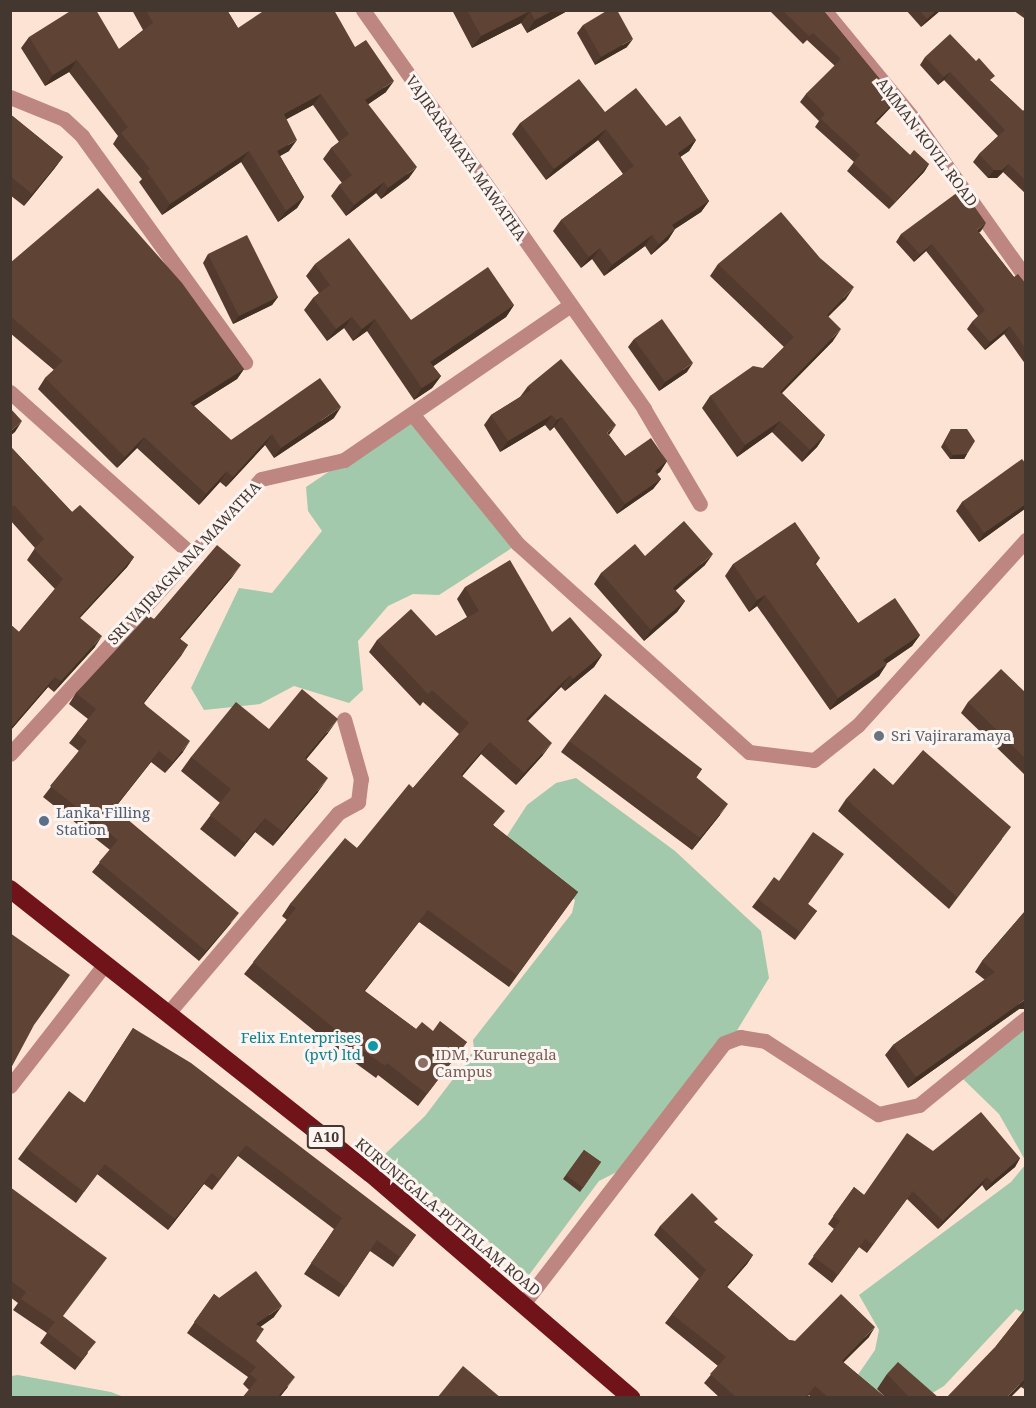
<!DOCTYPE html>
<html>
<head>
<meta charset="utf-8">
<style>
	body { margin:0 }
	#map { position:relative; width:1036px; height:1408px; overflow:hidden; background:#fde3d3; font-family:"Noto Serif",serif }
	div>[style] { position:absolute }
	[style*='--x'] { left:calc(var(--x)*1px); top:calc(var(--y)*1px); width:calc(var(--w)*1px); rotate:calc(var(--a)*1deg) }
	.green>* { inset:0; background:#a2c9ab }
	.minor>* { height:15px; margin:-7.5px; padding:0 7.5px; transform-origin:7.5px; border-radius:7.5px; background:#be8681 }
	.highway>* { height:18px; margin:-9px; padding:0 9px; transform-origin:9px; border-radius:9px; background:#701419 }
	.wall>* { inset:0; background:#523a2e }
	.shaded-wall>* { inset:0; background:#423025 }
	.building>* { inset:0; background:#5f4435 }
	.dots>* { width:16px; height:16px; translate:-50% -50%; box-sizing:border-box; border:3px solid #fbf4f0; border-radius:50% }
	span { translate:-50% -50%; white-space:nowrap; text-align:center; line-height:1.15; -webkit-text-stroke:6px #fbf4f0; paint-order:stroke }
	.shield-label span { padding:2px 4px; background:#fbf4f0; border:2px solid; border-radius:4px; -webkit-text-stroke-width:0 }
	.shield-label { font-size:14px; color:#443730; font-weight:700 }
	.street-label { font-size:15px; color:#443730 }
	.worship-label { font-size:15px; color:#5b616d }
	.left { translate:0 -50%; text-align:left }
	.service-label { font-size:15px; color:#4e5e75 }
	.culture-label { font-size:15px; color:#0d838f }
	.right { translate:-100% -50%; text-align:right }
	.education-label { font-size:15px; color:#785e54 }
	.frame { position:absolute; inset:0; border:12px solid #443730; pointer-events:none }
</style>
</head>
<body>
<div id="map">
	<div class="green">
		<i style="clip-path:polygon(413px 415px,518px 544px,439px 595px,413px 594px,388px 606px,358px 641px,363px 690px,349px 703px,294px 686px,260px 704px,204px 710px,191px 688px,239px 588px,272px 593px,322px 531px,308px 511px,306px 487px)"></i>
		<i style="clip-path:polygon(576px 778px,675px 851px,761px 931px,769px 978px,733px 1037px,646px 1157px,599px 1181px,529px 1275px,384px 1155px,425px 1116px,466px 1062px,474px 1049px,473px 1040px,572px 913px,575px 900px,503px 842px,527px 805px,556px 783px)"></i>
		<i style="clip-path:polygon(1025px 1026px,1025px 1160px,999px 1114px,963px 1079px)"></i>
		<i style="clip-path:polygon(1025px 1165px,1025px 1314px,1016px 1309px,944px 1386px,929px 1395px,879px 1397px,855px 1379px,875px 1350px,879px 1330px,859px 1295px,1011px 1182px)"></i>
		<i style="clip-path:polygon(18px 1375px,111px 1392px,124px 1397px,11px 1397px,11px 1376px)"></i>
	</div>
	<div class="minor">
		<i style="--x:363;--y:10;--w:488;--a:54.8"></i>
		<i style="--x:644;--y:409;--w:110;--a:59.5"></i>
		<i style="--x:824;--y:10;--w:137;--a:50.6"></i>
		<i style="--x:911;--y:116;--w:199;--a:54.6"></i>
		<i style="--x:10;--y:97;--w:58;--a:22.2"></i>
		<i style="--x:64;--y:119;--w:25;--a:43"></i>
		<i style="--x:82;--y:136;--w:279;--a:54.2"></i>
		<i style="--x:10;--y:392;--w:241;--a:41.8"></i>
		<i style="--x:413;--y:415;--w:166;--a:50.9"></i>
		<i style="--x:518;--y:544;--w:311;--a:42"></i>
		<i style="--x:749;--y:752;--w:65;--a:7"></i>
		<i style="--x:814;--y:760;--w:56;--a:-38.5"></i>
		<i style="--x:858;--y:725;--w:250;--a:-47.8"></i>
		<i style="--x:10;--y:754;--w:372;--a:-47.6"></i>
		<i style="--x:261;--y:479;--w:85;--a:-12.9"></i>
		<i style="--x:344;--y:460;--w:274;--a:-34.4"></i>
		<i style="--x:168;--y:1013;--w:262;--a:-49.6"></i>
		<i style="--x:338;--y:813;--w:23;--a:-29"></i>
		<i style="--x:358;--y:802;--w:23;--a:-83"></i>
		<i style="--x:361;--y:779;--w:62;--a:-105.8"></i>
		<i style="--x:10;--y:1086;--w:155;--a:-52.1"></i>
		<i style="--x:523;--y:1304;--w:329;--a:-52.4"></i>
		<i style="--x:724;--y:1043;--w:17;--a:-21"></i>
		<i style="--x:740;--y:1037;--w:25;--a:9"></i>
		<i style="--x:765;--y:1041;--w:135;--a:32.9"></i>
		<i style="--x:878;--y:1114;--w:42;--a:-12.4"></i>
		<i style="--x:919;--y:1105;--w:138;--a:-39.1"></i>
	</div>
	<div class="highway">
		<i style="--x:10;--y:889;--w:459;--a:38.3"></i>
		<i style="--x:370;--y:1173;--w:345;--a:40.7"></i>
	</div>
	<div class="wall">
		<i style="clip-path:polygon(132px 10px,227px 10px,238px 28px,355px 47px,386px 92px,368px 104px,409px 178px,381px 199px,376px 193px,346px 216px,331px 196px,339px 185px,342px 183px,323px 159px,331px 148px,339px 142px,313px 105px,286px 119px,289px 151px,280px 156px,304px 197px,297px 208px,278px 222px,241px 162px,162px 215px,139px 182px,142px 179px,113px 144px,118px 136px,69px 72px,45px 86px,21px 48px,29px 37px,119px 49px,143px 30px)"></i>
		<i style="clip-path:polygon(452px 10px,569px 10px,527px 33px,521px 23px,472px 48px)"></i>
		<i style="clip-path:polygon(769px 10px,823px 10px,897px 100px,891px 107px,876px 123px,910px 155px,929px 164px,924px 172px,889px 209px,847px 171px,854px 162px,815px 127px,819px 121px,800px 102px,806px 94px,835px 66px,807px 40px,803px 44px)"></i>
		<i style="clip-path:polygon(906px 10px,941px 10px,921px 27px)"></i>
		<i style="clip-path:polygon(1013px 10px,1026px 10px,1026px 16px,1024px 18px)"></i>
		<i style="clip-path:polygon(583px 25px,627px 47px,595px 65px,577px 33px)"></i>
		<i style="clip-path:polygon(925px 57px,991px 81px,1023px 111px,1026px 108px,1026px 194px,1003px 172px,997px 178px,988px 178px,973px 162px,979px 154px,998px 136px,944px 80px,938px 85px,920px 65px)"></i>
		<i style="clip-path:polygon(605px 112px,666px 126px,696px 140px,689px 151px,680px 157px,709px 201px,701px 212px,675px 229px,668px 240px,651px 255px,645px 246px,604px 276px,592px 259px,581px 268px,553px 231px,561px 220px,623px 174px,598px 140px,546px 180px,512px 134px,520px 123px)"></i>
		<i style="clip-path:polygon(10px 114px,63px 157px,54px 169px,24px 206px,10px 195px)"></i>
		<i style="clip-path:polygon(981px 231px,979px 232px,1014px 277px,1026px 284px,1026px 365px,1004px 334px,985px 350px,967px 329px,972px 322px,978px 316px,926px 251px,914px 262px,896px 242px,901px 234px)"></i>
		<i style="clip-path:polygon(208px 254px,278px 297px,272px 305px,233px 324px,203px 263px)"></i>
		<i style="clip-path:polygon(10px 263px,244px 369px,237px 379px,194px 406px,231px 440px,334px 418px,274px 458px,265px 445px,226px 487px,220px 482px,199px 505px,137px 448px,117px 468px,38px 389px,45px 378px,54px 370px,10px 333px)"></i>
		<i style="clip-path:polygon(315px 264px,411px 320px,514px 305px,506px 317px,433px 366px,441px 376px,432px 388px,414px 400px,367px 331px,353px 341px,344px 328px,327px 341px,304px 310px,313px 298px,319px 293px,306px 276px)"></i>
		<i style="clip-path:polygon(718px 264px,846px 299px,828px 316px,833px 341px,782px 393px,825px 435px,817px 447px,802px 462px,772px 432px,737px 457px,702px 408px,710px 396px,763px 368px,784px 347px,710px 276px)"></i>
		<i style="clip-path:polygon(634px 339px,687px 372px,659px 391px,628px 347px)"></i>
		<i style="clip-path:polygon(528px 386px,609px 435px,625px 456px,667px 461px,660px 472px,657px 474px,661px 479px,653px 489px,617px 514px,554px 427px,550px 431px,545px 425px,500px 452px,484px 425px,491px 415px,520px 397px)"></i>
		<i style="clip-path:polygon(951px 429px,967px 454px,964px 459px,950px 459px,941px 447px)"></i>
		<i style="clip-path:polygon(10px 446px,72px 512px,134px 557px,127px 567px,80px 618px,95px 647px,54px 692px,48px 687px,10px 731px,10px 624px,19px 632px,55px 589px,27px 560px,35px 548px,10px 520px)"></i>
		<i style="clip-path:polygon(1026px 464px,1026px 508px,979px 542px,956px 511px,962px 502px)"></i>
		<i style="clip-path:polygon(645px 556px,705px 565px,675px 590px,685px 601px,677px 612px,644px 641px,594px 584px,601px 573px)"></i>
		<i style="clip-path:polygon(820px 558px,816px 564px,858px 623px,920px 635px,912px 646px,886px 664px,879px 676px,830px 710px,757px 606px,749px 612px,725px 576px,733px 564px)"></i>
		<i style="clip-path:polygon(233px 576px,180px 639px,188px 645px,144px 703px,183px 752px,165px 773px,151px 762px,114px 809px,231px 923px,199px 961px,92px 872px,110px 850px,43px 797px,79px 751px,69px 743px,88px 719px,69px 704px,76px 693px,154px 619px)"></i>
		<i style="clip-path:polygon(465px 587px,552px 632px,602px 655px,594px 667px,565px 691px,561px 687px,528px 721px,543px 755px,516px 785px,481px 754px,462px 776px,494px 826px,578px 892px,509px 987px,419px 922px,365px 991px,416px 1029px,433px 1031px,467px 1042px,418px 1106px,378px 1075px,376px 1078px,343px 1054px,244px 974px,287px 920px,282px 916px,290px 904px,357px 848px,413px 788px,459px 734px,423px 702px,420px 706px,369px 652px,377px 640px,436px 636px,467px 617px,457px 599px)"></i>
		<i style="clip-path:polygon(1026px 693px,1026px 776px,961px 713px,968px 702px)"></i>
		<i style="clip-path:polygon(269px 729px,328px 733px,306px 759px,318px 792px,273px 846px,255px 832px,235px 857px,200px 829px,220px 803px,181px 771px,191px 757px)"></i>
		<i style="clip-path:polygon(569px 741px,702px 769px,696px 778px,720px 815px,692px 850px,561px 752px)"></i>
		<i style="clip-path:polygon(893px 785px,1002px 839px,949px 909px,838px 811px,846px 799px)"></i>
		<i style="clip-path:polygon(758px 899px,808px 904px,817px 911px,795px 940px,752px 907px)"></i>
		<i style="clip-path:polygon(1026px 910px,1019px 1009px,908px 1088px,885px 1055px,893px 1045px,985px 980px,975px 972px,982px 961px)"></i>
		<i style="clip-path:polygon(133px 1028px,416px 1235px,393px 1267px,370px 1251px,339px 1297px,304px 1274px,334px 1229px,238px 1156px,212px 1190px,204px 1184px,168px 1230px,97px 1174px,76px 1203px,18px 1159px,26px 1148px,85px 1102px)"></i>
		<i style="clip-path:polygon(584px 1150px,601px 1162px,580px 1192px,563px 1179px)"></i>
		<i style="clip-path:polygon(933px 1151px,1020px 1158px,1015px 1167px,986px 1191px,982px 1185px,938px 1229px,907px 1199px,867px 1253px,859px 1247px,832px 1283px,808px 1264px,834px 1229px,828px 1224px,854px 1187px,864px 1195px)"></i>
		<i style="clip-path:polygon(10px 1187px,63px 1317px,88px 1353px,75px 1370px,40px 1343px,47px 1333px,13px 1310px,18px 1303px,10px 1297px)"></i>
		<i style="clip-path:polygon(715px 1223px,753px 1255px,747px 1264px,727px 1287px,789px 1340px,795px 1341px,869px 1337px,843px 1362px,886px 1398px,812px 1398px,809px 1395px,807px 1398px,720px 1398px,704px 1383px,718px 1366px,665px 1323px,699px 1279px,654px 1235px,660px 1226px)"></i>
		<i style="clip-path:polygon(214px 1294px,219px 1298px,274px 1317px,260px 1327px,256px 1341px,288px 1387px,279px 1398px,242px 1398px,249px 1390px,243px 1384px,248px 1377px,187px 1333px)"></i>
		<i style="clip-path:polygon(1026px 1308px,1026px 1390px,1021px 1387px,996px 1346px)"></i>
		<i style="clip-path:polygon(887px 1374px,939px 1398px,886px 1398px,877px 1389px)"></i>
	</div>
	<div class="shaded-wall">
		<i style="clip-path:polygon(554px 10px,569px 10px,527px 33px,535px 20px)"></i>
		<i style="clip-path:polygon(937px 10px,941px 10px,921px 27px,927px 19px)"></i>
		<i style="clip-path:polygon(530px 11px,521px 23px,472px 48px,481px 36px)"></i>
		<i style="clip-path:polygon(633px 39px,627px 47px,595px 65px,601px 57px)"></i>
		<i style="clip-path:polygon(77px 60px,69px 72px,45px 86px,53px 75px)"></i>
		<i style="clip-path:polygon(950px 72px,944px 80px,938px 85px,944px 77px)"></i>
		<i style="clip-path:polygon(394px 81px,386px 92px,357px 112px,365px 100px)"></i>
		<i style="clip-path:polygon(321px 94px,313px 105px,276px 125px,284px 114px)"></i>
		<i style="clip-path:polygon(897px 100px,891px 107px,869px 130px,874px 122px)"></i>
		<i style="clip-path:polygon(606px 129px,598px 140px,546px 180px,554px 169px)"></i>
		<i style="clip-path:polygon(297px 140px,289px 151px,269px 162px,277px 151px)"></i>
		<i style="clip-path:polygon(696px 140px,689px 151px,670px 164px,678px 153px)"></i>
		<i style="clip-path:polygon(249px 151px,241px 162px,162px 215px,170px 204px)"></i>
		<i style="clip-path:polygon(63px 157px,54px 169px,24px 206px,32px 194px)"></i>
		<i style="clip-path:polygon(929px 164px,924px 172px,889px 209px,895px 202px)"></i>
		<i style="clip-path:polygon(1009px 164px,1003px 172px,997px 178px,988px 178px,994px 170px)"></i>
		<i style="clip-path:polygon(417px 167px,409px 178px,381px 199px,388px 188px)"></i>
		<i style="clip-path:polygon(384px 182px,376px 193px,346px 216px,354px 205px)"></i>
		<i style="clip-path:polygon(304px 197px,297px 208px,278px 222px,286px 211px)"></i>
		<i style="clip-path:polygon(709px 201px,701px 212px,664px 236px,672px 225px)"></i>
		<i style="clip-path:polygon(986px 223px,981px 231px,972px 238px,977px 230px)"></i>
		<i style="clip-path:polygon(675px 229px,668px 240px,651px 255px,659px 244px)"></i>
		<i style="clip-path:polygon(652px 235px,645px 246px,604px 276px,612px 265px)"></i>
		<i style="clip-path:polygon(932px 244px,926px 251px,914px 262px,920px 254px)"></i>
		<i style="clip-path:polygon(600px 248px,592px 259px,581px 268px,589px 257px)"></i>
		<i style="clip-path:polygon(854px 287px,846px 299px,819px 326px,827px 315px)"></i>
		<i style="clip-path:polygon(278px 297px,272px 305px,233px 324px,239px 316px)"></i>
		<i style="clip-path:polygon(514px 305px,506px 317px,422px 374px,430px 362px)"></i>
		<i style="clip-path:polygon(352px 317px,344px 328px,327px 341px,336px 329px)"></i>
		<i style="clip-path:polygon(375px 319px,367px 331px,353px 341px,362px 329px)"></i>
		<i style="clip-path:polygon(1010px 326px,1004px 334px,985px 350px,990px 342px)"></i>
		<i style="clip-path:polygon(841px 329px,833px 341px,772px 403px,780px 392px)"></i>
		<i style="clip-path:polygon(693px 363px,687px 372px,659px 391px,665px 382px)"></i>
		<i style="clip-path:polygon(244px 369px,237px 379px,183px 413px,190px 403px)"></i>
		<i style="clip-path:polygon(441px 376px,432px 388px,414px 400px,422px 388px)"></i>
		<i style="clip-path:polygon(341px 407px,334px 418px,274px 458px,281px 448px)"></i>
		<i style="clip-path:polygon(552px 415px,545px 425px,500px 452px,508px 441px)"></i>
		<i style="clip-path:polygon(562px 417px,554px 427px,550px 431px,557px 420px)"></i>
		<i style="clip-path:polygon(22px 421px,15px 432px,10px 436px,10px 432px)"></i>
		<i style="clip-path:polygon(780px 421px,772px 432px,737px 457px,745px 445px)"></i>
		<i style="clip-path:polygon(616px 425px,609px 435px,607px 433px)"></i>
		<i style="clip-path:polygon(272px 434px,265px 445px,226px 487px,233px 477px)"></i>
		<i style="clip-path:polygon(825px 435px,817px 447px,802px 462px,810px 450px)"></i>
		<i style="clip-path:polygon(144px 437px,137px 448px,117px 468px,125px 457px)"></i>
		<i style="clip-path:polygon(967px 454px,964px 459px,950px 459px,953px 455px)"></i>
		<i style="clip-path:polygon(667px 461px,660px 472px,647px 481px,655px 471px)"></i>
		<i style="clip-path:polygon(227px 471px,220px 482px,199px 505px,206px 494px)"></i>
		<i style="clip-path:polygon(661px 479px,653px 489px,617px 514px,625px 504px)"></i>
		<i style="clip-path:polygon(1026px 504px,1026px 508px,979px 542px,984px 533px)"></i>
		<i style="clip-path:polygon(713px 554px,705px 565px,666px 599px,673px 588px)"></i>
		<i style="clip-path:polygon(134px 557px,127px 567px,71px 627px,79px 617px)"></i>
		<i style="clip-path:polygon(241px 565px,233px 576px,171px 649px,179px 638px)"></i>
		<i style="clip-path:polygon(765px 595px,757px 606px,749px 612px,757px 600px)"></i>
		<i style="clip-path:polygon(685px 601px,677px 612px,644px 641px,651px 630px)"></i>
		<i style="clip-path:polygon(920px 635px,912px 646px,875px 671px,883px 660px)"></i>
		<i style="clip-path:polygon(102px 636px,95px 647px,54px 692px,61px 681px)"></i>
		<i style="clip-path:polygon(188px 645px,181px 656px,136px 713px,143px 703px)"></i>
		<i style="clip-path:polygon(602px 655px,594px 667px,565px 691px,573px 679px)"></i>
		<i style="clip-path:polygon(887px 664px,879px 676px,830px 710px,838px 698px)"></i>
		<i style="clip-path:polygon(570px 675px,561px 687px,517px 731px,526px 719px)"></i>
		<i style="clip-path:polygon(55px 677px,48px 687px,10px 731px,10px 729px)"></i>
		<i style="clip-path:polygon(338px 719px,328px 733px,295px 773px,305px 758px)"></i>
		<i style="clip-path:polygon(190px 741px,183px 752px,165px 773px,173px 762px)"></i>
		<i style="clip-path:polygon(490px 742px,481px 754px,453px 787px,461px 775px)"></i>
		<i style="clip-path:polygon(552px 743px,543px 755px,516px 785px,524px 773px)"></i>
		<i style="clip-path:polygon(159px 751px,151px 762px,106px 819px,114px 808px)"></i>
		<i style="clip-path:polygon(328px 778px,318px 792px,273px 846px,283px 832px)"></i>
		<i style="clip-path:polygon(728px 804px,720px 815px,692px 850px,700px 838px)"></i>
		<i style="clip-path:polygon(265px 818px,255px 832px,235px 857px,245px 843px)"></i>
		<i style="clip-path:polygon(428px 910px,419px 922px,355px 1003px,364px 991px)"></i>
		<i style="clip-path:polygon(239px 913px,231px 923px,199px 961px,206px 951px)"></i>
		<i style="clip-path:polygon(1026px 999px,1026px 1009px,1019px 1009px,908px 1088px,916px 1077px)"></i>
		<i style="clip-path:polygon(1020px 1158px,1015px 1167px,986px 1191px,992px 1182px)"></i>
		<i style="clip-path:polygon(212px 1173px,204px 1184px,168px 1230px,175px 1219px)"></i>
		<i style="clip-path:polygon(987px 1177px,982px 1185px,938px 1229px,943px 1221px)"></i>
		<i style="clip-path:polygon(753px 1255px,747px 1264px,720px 1295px,726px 1286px)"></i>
		<i style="clip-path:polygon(282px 1306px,274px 1317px,249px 1335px,256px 1324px)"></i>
		<i style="clip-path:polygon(875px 1327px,869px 1337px,836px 1370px,842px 1361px)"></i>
		<i style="clip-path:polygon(295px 1377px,279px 1398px,277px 1398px)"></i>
		<i style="clip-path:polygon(1026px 1378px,1026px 1380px,1021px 1387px,1010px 1398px,1006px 1398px)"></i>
	</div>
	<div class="building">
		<i style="clip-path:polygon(72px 10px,96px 10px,119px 49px,153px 23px,146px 10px,227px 10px,238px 28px,265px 10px,334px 10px,355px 47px,366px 40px,394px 81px,365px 100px,417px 167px,388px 188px,384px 182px,354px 205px,339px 185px,352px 175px,331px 148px,349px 134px,321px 94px,284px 114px,297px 140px,277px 151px,304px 197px,286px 211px,249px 151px,170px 204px,147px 171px,150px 169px,121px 133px,128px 127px,77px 60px,53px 75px,29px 37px)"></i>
		<i style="clip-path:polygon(467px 10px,554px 10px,535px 20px,530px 11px,481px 36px)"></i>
		<i style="clip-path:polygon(608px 10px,617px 10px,633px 39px,601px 57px,583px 25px)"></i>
		<i style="clip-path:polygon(782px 10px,823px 10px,897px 100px,874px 122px,910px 155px,914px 150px,929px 164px,895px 202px,853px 163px,860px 155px,821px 119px,825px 114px,806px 94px,841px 59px,813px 33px,809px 36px)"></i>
		<i style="clip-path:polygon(919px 10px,937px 10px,927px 19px)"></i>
		<i style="clip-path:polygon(950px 34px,976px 61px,979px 58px,995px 76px,990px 80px,1023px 111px,1026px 108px,1026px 181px,1009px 164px,1002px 170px,994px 170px,979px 154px,1005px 130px,950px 72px,944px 77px,925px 57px)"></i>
		<i style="clip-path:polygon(579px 79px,605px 112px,636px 88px,666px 126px,680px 116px,696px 140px,678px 153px,709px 201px,672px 225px,675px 229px,659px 244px,652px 235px,612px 265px,600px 248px,589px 257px,561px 220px,634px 166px,606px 129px,554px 169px,520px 123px)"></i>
		<i style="clip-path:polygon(10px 114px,63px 157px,32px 194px,10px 176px)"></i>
		<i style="clip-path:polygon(98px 188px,182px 283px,244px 369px,190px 403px,231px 440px,320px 378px,341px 407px,281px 448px,272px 434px,233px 477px,227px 471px,206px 494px,144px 437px,125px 457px,45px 378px,63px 361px,10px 316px,10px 263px)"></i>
		<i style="clip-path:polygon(962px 189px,986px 223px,977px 230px,1014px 277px,1018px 274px,1026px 284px,1026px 349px,1010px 326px,990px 342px,972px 322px,985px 310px,932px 244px,920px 254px,901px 234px)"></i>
		<i style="clip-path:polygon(781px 212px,820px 258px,854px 287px,827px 315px,841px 329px,780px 392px,825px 435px,810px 450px,780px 421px,745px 445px,710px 396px,753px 366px,763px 368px,794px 337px,718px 264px)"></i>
		<i style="clip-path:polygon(247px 235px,278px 297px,239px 316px,208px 254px)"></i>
		<i style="clip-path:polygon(349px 238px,411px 320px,488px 267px,514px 305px,430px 362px,441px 376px,422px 388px,375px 319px,362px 329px,352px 317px,336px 329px,313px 298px,330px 285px,315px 264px)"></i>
		<i style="clip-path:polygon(662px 319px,693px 363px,665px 382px,634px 339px)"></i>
		<i style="clip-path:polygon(561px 359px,616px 425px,607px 433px,625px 456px,651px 438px,667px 461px,655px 471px,661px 479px,625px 504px,562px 417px,557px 420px,552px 415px,508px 441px,491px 415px,531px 390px,528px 386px)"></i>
		<i style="clip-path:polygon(10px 408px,22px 421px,10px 432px)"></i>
		<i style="clip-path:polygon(951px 429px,967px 429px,975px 441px,967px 454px,953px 455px,944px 442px)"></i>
		<i style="clip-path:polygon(10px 446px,72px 512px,80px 505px,134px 557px,79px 617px,102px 636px,61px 681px,55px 677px,10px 729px,10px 624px,19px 632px,63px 579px,34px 549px,44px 539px,14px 505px,10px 509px)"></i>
		<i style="clip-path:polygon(1022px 459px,1026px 464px,1026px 504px,984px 533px,962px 502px)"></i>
		<i style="clip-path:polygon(684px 521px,713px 554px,673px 588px,685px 601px,651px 630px,601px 573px,635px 544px,645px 556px)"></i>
		<i style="clip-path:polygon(795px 522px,820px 558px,814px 562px,858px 623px,895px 598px,920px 635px,883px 660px,887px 664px,838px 698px,765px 595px,757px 600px,733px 564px)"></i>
		<i style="clip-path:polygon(217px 545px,241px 565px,179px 638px,188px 645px,143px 703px,190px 741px,173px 762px,159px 751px,114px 808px,239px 913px,206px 951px,99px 862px,118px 840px,50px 786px,87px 741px,77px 733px,96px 709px,76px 693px,148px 615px,154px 619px)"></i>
		<i style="clip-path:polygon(510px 560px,552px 632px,570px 617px,602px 655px,573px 679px,570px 675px,526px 719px,552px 743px,524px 773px,490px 742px,461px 775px,505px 811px,493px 825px,578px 892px,517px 975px,428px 910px,364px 991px,416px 1029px,422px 1022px,433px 1031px,440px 1021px,467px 1042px,427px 1094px,387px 1063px,385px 1066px,351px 1042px,253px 962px,296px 908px,290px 904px,345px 838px,357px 848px,409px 784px,413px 788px,469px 723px,432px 690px,428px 694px,377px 640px,411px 609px,436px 636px,479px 611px,465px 587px)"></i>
		<i style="clip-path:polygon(1001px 669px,1026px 693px,1026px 759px,968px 702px)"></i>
		<i style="clip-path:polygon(302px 689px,338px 719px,305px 758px,328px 778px,283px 832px,265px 818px,245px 843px,210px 815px,231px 789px,191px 757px,236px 702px,269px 729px)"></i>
		<i style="clip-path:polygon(605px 694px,702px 769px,696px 777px,728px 804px,700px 838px,569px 741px)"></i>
		<i style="clip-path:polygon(923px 750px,1011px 827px,957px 897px,846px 799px,874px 768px,893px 785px)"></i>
		<i style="clip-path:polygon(813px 832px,844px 854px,808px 904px,817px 911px,800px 932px,758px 899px,774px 877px,779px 881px)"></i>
		<i style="clip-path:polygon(1026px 910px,1026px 999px,916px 1077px,893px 1045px,995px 972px,982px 961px)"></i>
		<i style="clip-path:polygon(10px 933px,70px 975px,34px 1025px,10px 1070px)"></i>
		<i style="clip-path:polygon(133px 1028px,191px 1063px,416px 1235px,400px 1257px,377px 1240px,346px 1287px,311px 1263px,342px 1218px,246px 1145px,219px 1179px,212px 1173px,175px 1219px,105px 1164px,84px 1192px,26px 1148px,69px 1091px,85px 1103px)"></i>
		<i style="clip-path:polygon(981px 1112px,1020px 1158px,992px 1182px,987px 1177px,943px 1221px,913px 1191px,873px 1244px,865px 1239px,838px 1275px,813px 1256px,840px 1221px,833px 1216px,854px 1187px,864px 1195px,907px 1133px,933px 1151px)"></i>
		<i style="clip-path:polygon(584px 1150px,601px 1162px,583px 1188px,566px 1175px)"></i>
		<i style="clip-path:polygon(10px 1187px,107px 1258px,63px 1316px,96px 1342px,82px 1359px,47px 1332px,55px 1322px,21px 1299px,26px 1292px,10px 1280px)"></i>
		<i style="clip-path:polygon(692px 1193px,718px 1219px,714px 1222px,753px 1255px,726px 1286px,789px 1340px,795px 1341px,841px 1294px,875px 1327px,842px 1361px,886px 1398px,829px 1398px,815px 1386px,805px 1398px,737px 1398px,710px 1374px,726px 1357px,672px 1314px,706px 1270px,660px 1226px)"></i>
		<i style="clip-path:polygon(256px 1271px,282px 1306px,256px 1324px,264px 1329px,256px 1341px,295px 1377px,277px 1398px,242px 1398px,257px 1380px,250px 1374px,256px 1367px,194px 1322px,214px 1294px,219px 1298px)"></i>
		<i style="clip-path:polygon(1026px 1308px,1026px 1378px,1006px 1398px,946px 1398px,996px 1346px)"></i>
		<i style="clip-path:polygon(898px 1362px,939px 1398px,910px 1398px,887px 1374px)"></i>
		<i style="clip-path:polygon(463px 1366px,501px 1398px,437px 1398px)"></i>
	</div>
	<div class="dots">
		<i style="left:879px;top:736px;background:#6b7280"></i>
		<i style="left:44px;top:821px;background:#5c6f8a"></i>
		<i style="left:373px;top:1046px;background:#0f9aa8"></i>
		<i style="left:423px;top:1063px;background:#8d6e63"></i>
	</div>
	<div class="shield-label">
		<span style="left:326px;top:1137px">A10</span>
	</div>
	<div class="street-label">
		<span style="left:927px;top:142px;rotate:53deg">AMMAN KOVIL ROAD</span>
		<span style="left:466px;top:158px;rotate:55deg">VAJIRARAMAYA MAWATHA</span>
		<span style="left:184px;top:563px;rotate:-47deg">SRI VAJIRAGNANA MAWATHA</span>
		<span style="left:448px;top:1217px;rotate:40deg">KURUNEGALA-PUTTALAM ROAD</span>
	</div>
	<div class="worship-label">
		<span class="left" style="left:891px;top:736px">Sri Vajiraramaya</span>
	</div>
	<div class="service-label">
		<span class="left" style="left:56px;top:821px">Lanka Filling<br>Station</span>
	</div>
	<div class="culture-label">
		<span class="right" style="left:361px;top:1046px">Felix Enterprises<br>(pvt) ltd</span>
	</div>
	<div class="education-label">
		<span class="left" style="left:435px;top:1063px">IDM, Kurunegala<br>Campus</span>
	</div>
	<div class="frame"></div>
</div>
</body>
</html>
